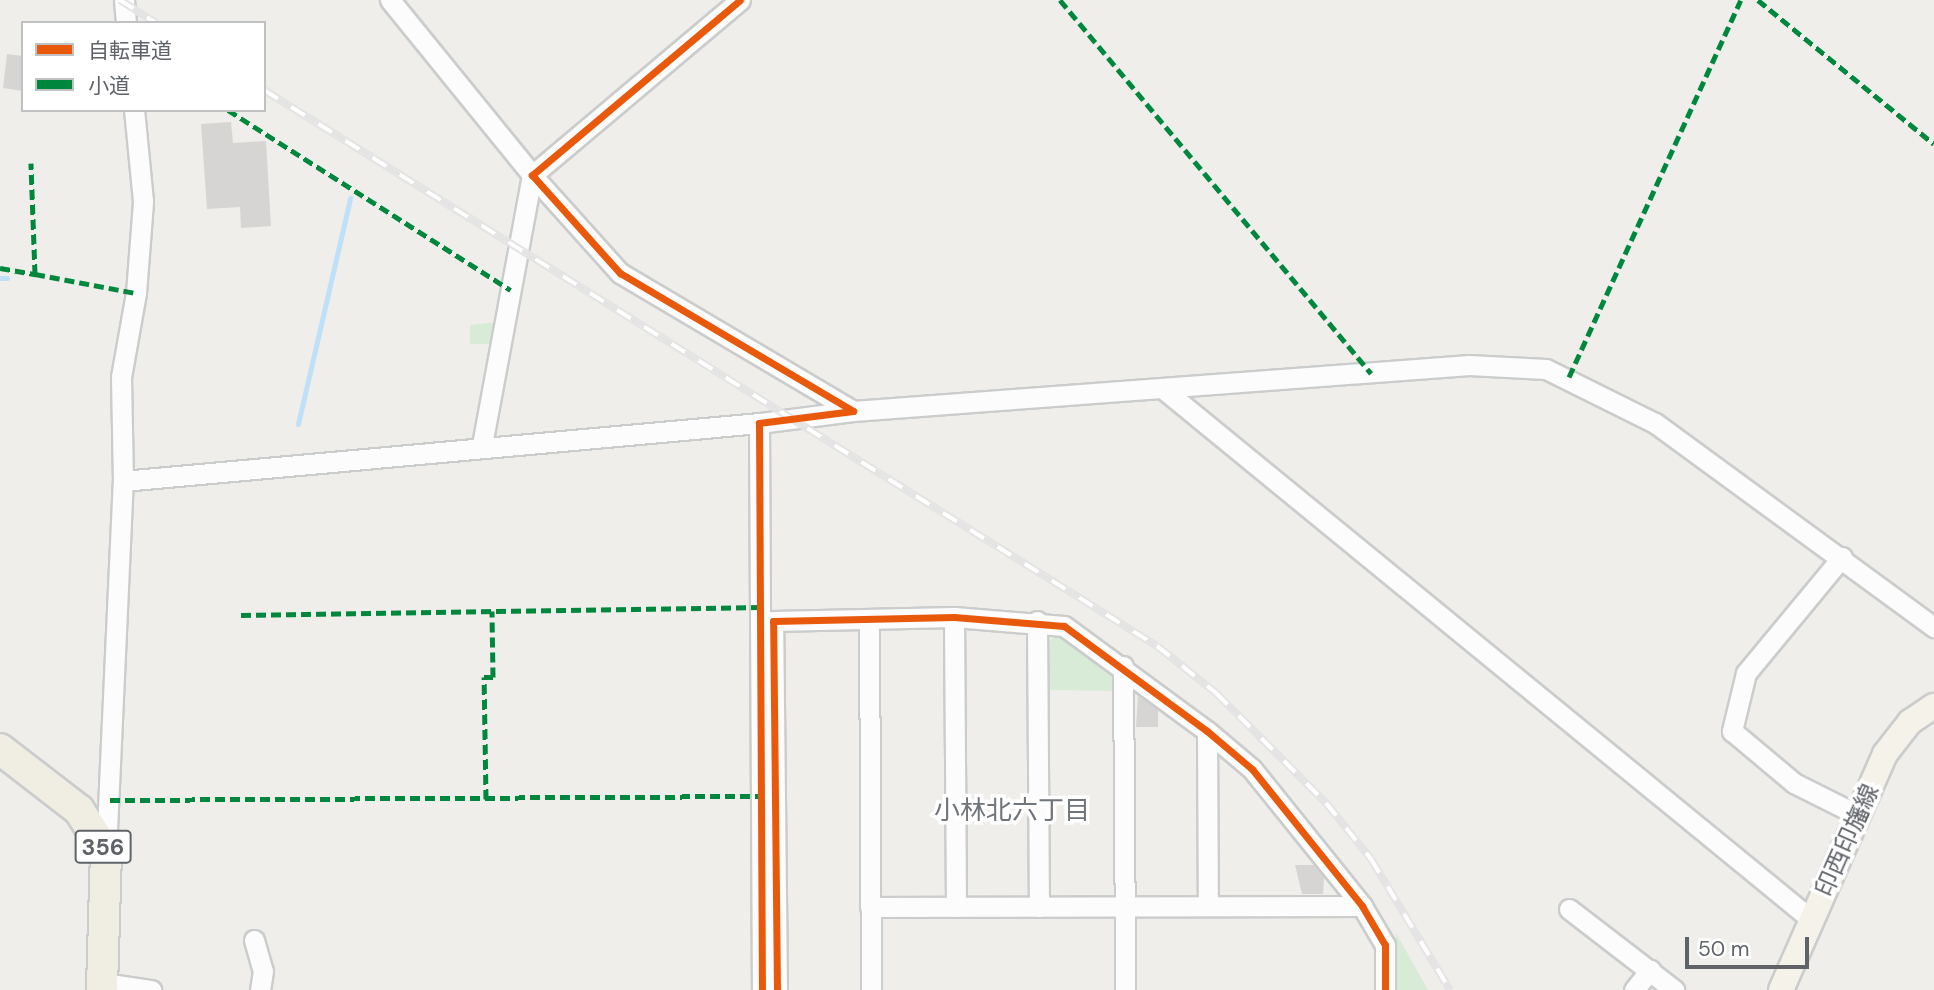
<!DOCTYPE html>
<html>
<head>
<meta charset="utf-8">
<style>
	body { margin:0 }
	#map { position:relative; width:1934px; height:990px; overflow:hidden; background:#efeeea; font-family:"DM Sans","Noto Sans JP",sans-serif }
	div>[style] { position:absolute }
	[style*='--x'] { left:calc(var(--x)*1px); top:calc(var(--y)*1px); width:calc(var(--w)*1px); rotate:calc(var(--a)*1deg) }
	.green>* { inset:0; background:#d8ebd6 }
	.stream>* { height:5px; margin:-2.5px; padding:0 2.5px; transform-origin:2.5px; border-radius:2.5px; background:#bfe0f9 }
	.building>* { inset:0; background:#d6d5d3 }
	.roads { filter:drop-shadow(2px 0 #cbcccc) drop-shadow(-2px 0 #cbcccc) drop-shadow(0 2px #cbcccc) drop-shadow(0 -2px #cbcccc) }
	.minor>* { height:19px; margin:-9.5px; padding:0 9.5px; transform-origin:9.5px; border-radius:9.5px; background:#fdfcfc }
	.major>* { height:24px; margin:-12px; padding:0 12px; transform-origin:12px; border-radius:12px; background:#f4f2e9 }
	.highway>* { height:30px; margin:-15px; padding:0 15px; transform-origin:15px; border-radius:15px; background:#f0ede3 }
	.rail>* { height:8px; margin-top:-4px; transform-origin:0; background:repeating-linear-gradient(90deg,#fff 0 16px,#e4e4e4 0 32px); box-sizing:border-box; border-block:2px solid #e4e4e4 }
	.quiet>* { height:5px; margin-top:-2.5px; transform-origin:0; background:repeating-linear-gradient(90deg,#00873e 0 10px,transparent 0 15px) }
	.cycleway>* { height:7px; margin:-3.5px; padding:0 3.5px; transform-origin:3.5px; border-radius:3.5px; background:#e8590c }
	span { translate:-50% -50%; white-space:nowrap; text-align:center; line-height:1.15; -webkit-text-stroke:7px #fff; paint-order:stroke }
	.shield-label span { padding:2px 5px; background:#fff; border:2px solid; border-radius:5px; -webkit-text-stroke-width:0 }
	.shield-label { font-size:23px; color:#5f6368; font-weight:700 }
	.street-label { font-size:24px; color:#5f6368 }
	.neighbourhood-label { font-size:26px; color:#70757a }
	.legend { position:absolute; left:21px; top:21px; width:245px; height:91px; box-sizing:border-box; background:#fff; border:2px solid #bfc1c3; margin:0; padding:9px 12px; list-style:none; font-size:21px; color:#5f6368 }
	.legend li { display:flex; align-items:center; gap:14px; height:35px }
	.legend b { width:35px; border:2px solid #bfc1c3 }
	.scale { position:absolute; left:1685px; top:937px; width:124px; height:32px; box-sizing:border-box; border:4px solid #5f6368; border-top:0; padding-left:9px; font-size:21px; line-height:24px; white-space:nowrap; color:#5f6368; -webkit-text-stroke:5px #fff; paint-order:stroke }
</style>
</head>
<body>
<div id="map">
	<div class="green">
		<i style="clip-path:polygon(498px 322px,494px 344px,470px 344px,470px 325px)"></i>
		<i style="clip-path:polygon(1059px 636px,1116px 670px,1115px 691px,1049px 690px,1045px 642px)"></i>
		<i style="clip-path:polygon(1396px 933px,1428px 990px,1397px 990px)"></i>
	</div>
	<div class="stream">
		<i style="--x:0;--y:278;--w:7;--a:0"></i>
		<i style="--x:298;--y:424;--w:232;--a:-77"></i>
	</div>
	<div class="building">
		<i style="clip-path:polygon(7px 54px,23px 56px,23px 91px,3px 88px)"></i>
		<i style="clip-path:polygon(231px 122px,233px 143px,266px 141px,271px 226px,241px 228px,240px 207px,207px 209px,201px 124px)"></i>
		<i style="clip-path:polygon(1138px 696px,1158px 710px,1158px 727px,1136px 727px)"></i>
		<i style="clip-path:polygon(1295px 865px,1314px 865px,1324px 878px,1323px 894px,1302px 894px)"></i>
	</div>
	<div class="roads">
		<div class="minor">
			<i style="--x:124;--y:0;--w:23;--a:85"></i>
			<i style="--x:390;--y:0;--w:225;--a:50.9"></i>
			<i style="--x:532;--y:175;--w:275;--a:100.5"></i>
			<i style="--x:740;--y:0;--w:272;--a:139.9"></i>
			<i style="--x:532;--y:175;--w:132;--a:48.1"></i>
			<i style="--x:620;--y:273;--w:271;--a:30.6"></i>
			<i style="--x:853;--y:411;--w:95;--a:172.7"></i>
			<i style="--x:759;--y:423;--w:567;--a:89.7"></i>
			<i style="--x:1162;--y:388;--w:840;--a:39.3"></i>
			<i style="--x:853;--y:411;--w:618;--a:-4.27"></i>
			<i style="--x:1469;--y:365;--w:77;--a:3"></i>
			<i style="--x:1546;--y:369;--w:122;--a:26.4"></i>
			<i style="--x:1655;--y:423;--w:346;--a:36.2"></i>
			<i style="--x:123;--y:481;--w:639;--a:-5.21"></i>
			<i style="--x:1842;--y:557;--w:151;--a:129.6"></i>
			<i style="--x:1746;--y:673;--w:60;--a:103.6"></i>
			<i style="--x:1732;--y:731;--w:81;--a:40"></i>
			<i style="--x:1794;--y:783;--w:72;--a:26.6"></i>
			<i style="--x:954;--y:617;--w:290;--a:89.6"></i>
			<i style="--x:869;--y:619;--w:371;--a:89.7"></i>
			<i style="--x:1037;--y:621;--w:286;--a:89.6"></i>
			<i style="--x:1123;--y:666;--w:324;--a:89.6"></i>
			<i style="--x:1207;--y:731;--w:175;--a:89.7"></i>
			<i style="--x:106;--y:852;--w:371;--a:-87.4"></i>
			<i style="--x:123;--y:481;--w:104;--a:-91.1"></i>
			<i style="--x:121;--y:377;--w:85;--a:-79.9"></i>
			<i style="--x:136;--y:293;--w:92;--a:-85.6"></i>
			<i style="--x:143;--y:201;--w:91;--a:-95.6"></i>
			<i style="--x:870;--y:907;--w:492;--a:-0.1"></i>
			<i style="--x:1569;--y:909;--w:133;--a:37.6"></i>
			<i style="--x:254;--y:940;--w:32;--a:74"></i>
			<i style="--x:263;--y:971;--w:19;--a:99"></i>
			<i style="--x:103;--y:983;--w:49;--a:8.3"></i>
			<i style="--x:777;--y:990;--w:369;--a:-90.6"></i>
			<i style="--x:773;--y:621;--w:181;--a:-1.3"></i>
			<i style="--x:954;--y:617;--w:110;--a:4.7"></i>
			<i style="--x:1064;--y:626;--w:177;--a:36.3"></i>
			<i style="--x:1207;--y:731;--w:59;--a:40.2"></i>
			<i style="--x:1252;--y:769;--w:176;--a:51.2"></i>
			<i style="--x:1362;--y:906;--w:45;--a:59.5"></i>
			<i style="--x:1385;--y:945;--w:45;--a:90"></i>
			<i style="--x:1634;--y:990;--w:26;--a:-51"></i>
		</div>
		<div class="major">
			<i style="--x:1781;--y:990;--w:258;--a:-66.2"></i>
			<i style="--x:1885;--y:754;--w:41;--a:-52"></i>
			<i style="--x:1910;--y:722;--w:29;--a:-34"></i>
		</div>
		<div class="highway">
			<i style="--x:0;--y:749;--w:100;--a:37.7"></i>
			<i style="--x:79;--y:810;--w:50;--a:57.3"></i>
			<i style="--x:106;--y:852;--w:138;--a:91.7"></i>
		</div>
	</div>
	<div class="rail">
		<i style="--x:120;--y:0;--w:43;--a:32.6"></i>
		<i style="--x:264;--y:90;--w:1052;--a:31.91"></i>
		<i style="--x:1157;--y:646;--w:75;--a:38.5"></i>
		<i style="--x:1216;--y:693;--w:156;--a:45"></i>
		<i style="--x:1326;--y:803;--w:72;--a:51.2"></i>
		<i style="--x:1371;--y:859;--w:153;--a:58.9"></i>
	</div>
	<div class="quiet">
		<i style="--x:1060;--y:0;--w:486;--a:50.2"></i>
		<i style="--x:1758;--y:0;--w:227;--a:39.3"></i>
		<i style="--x:228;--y:110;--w:335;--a:32.5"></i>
		<i style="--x:0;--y:268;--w:36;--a:10"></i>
		<i style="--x:35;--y:274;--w:111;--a:-92.1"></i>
		<i style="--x:35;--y:274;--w:103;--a:10.7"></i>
		<i style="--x:1569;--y:377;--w:414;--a:-65.5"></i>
		<i style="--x:241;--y:615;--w:518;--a:-0.88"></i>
		<i style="--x:486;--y:799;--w:122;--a:-90.9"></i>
		<i style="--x:484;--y:677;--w:9;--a:0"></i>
		<i style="--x:493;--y:677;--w:66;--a:-90.9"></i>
		<i style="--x:110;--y:800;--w:651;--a:-0.35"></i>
	</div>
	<div class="cycleway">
		<i style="--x:740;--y:0;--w:272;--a:139.9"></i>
		<i style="--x:532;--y:175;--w:132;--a:48.1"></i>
		<i style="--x:620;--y:273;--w:271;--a:30.6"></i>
		<i style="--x:853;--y:411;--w:95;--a:172.7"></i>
		<i style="--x:759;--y:423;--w:567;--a:89.7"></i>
		<i style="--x:777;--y:990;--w:369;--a:-90.6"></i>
		<i style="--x:773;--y:621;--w:181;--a:-1.3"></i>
		<i style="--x:954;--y:617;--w:110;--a:4.7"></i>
		<i style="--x:1064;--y:626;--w:177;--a:36.3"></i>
		<i style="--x:1207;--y:731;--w:59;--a:40.2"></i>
		<i style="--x:1252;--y:769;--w:176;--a:51.2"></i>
		<i style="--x:1362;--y:906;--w:45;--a:59.5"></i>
		<i style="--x:1385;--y:945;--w:45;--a:90"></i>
	</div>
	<div class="shield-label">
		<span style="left:103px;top:847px">356</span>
	</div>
	<div class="street-label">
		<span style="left:1847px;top:840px;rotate:-66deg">印西印旛線</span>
	</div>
	<div class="neighbourhood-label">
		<span style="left:1012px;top:811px">小林北六丁目</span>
	</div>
	<ul class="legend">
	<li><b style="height:9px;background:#e8590c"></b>自転車道</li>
	<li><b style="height:9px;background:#00873e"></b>小道</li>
	</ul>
	<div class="scale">50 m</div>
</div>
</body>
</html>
